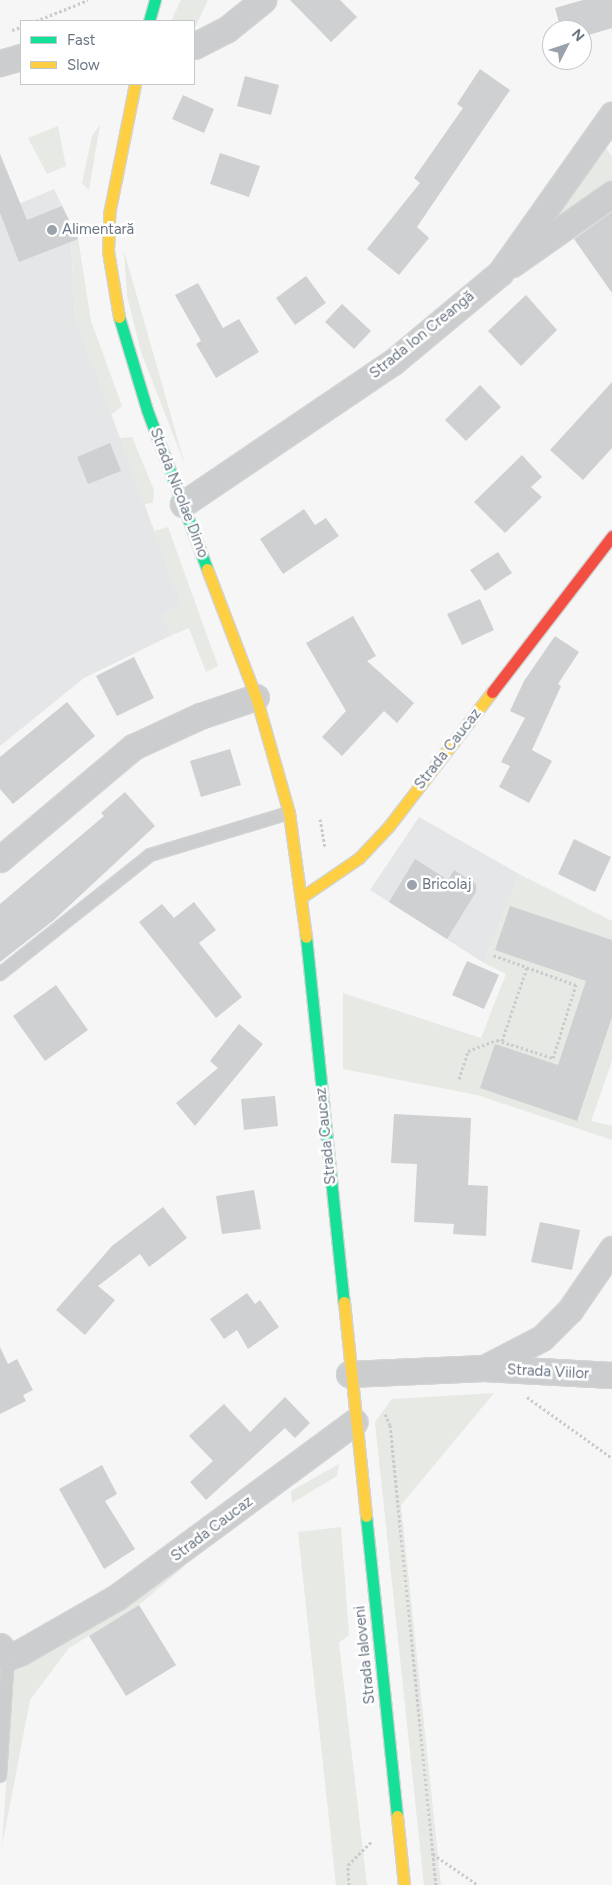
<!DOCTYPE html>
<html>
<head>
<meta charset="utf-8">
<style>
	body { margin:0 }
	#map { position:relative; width:612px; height:1885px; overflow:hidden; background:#f6f6f6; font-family:Figtree,sans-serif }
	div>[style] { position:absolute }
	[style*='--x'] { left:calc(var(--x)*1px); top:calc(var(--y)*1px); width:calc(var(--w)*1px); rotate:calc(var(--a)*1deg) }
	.built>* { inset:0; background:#e5e6e7 }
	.green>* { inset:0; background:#e6e9e4 }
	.building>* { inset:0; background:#cfd0d1 }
	.path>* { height:3px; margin-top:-1.5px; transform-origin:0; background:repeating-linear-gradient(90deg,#cacbcc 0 2.5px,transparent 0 5px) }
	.roads { filter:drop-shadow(1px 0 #d2d3d4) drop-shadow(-1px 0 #d2d3d4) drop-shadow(0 1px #d2d3d4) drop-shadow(0 -1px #d2d3d4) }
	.lane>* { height:12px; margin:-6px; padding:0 6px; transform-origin:6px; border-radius:6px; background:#cccdcf }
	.street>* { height:25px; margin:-12.5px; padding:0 12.5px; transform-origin:12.5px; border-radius:12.5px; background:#cccdcf }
	.fast>* { height:11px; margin:-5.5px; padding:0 5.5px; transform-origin:5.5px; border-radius:5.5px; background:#16e098 }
	.slow>* { height:11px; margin:-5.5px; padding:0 5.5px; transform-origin:5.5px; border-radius:5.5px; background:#ffcf43 }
	.jam>* { height:11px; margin:-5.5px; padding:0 5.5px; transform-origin:5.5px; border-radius:5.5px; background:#f24e42 }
	.dots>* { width:14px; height:14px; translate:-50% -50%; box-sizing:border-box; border:2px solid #fff; border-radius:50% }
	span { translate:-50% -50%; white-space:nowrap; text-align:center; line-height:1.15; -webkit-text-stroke:5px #fff; paint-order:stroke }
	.poi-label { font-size:15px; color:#697583 }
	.left { translate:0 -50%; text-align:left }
	.street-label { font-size:15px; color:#697583 }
	.legend { position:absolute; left:20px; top:20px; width:175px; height:65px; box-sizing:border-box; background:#fff; border:1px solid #c3c8cd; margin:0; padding:6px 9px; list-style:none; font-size:15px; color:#697583 }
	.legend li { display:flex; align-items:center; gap:10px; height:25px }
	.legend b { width:25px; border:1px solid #c3c8cd }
	.north { position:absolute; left:542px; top:20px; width:50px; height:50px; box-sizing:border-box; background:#fff; border:1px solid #c3c8cd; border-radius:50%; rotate:49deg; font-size:14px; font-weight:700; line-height:20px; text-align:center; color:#697583 }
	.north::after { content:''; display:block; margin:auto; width:18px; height:22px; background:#9aa2ab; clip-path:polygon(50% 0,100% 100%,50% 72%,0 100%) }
</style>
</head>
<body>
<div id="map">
	<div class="built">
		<i style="clip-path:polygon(54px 189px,78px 238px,71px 242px,75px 316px,182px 606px,162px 614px,172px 635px,84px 678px,0 746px,0 212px)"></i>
		<i style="clip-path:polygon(419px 817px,519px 874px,484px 963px,370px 890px)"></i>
	</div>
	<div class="green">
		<i style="clip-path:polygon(181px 0,208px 0,194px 30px,194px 21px,171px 21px)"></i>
		<i style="clip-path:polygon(100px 125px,89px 190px,82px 183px,92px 136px)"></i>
		<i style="clip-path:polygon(58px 126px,66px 166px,47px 174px,28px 138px)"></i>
		<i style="clip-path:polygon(601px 140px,612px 157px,612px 184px,527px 246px)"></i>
		<i style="clip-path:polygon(78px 238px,91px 321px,122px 406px,111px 415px,75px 316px,71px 241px)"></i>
		<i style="clip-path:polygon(124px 251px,185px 465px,141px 352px,127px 296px)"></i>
		<i style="clip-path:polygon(132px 437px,154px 490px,153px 502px,144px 505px,120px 438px)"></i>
		<i style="clip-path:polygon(168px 527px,218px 666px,206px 672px,189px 628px,172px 635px,162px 614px,182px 606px,154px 531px)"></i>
		<i style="clip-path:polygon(519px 874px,612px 921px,612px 1061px,591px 1121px,612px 1126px,612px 1140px,477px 1095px,343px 1069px,343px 993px,481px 1038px,506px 974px,484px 963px)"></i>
		<i style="clip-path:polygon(494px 1393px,401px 1505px,441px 1885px,424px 1885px,375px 1422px,392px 1399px)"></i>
		<i style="clip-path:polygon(339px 1464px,337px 1476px,292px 1503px,291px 1491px)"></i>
		<i style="clip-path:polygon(341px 1527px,349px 1635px,339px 1643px,367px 1885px,336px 1885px,298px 1532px)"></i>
		<i style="clip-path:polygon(187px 1564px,139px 1605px,69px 1648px,30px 1700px,2px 1846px,14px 1667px)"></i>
	</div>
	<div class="building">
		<i style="clip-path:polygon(290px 0,340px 0,357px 17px,331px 42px)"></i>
		<i style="clip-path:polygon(583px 0,612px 0,612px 28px,582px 37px,582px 30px,561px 30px,555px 8px)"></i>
		<i style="clip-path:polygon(480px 69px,510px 90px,417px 227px,429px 238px,399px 275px,367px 249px,420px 183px,414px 178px,463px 108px,457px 104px)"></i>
		<i style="clip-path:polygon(245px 76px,279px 85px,271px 115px,237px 106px)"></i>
		<i style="clip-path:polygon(183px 95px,214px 109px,204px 133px,172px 119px)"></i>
		<i style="clip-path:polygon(220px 153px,260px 166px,249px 197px,210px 184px)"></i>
		<i style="clip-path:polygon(0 154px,27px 220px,62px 206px,78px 239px,19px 262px,0 213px)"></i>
		<i style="clip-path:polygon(612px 212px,612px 293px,574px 239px)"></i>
		<i style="clip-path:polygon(306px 276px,326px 303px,295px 325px,276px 298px)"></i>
		<i style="clip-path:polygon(198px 283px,223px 328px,239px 319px,259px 352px,216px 378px,196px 344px,201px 341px,175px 295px)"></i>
		<i style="clip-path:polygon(526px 295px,557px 330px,521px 366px,488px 331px)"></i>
		<i style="clip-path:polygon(342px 304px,371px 331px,354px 349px,325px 322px)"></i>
		<i style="clip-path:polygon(612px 382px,612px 448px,583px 480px,550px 450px)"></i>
		<i style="clip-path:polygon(480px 385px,501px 407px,466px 441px,445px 420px)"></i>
		<i style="clip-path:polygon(110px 443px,121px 471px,88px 484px,77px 457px)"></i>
		<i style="clip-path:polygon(522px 455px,542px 477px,531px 487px,542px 497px,505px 533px,474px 502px)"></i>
		<i style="clip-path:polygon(304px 509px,315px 525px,326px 518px,339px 536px,283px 574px,260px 539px)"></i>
		<i style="clip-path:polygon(498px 552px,512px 573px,485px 591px,470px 570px)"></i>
		<i style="clip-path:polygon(480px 599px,494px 630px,462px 645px,447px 614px)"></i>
		<i style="clip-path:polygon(353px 616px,376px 656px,367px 661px,414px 703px,397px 723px,384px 711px,342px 756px,322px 737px,346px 711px,306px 643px)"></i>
		<i style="clip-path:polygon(555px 636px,579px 652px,558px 684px,561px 686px,532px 750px,552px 761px,529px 803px,499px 787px,510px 766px,501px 762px,525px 718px,510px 711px,524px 681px)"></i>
		<i style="clip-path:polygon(134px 657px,154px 698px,117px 716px,96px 676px)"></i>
		<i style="clip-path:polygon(67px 702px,95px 736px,13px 804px,0 789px,0 757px)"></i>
		<i style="clip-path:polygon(230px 749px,241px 785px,201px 797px,190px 761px)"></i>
		<i style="clip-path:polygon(125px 792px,155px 826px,54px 920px,0 962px,0 904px,104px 816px,101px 813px)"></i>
		<i style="clip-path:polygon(574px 839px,611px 857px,595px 892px,558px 874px)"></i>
		<i style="clip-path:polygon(415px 859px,448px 880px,454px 870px,476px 884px,476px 892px,447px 939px,389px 902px)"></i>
		<i style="clip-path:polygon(194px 902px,216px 930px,199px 943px,242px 997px,216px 1018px,139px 922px,162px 904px,174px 918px)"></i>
		<i style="clip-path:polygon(510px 906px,612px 940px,612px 1017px,577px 1121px,480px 1088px,495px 1044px,558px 1065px,586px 981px,495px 950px)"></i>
		<i style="clip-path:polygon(467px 961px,499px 975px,484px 1009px,452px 995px)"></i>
		<i style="clip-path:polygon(56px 985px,88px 1030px,45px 1061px,13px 1016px)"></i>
		<i style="clip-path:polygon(239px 1024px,263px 1044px,195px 1126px,176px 1103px,218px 1068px,210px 1061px)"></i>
		<i style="clip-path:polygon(275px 1096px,278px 1126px,244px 1130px,241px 1099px)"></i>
		<i style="clip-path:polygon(394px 1114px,471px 1118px,468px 1185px,488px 1186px,486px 1236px,453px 1234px,454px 1224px,414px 1222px,417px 1164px,391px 1163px)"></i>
		<i style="clip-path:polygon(254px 1190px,261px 1229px,222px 1234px,216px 1196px)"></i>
		<i style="clip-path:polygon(163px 1207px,187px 1238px,149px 1267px,140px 1254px,98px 1286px,115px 1300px,85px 1335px,56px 1310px,112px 1246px)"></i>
		<i style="clip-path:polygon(540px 1222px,580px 1230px,572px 1270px,531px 1262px)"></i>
		<i style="clip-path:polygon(247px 1293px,255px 1304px,260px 1300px,279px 1327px,248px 1349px,237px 1330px,224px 1339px,210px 1319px)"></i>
		<i style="clip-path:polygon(0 1347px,8px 1364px,17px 1359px,33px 1390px,23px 1395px,26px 1401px,0 1414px)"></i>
		<i style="clip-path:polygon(285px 1397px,310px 1423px,295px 1438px,285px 1428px,206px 1500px,190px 1482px,213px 1461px,189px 1436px,224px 1404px,250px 1432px)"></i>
		<i style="clip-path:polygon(102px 1465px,117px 1494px,105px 1501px,135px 1549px,104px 1569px,59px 1489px)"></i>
		<i style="clip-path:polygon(139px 1605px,176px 1665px,126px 1696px,89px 1636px)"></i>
	</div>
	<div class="path">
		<i style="--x:36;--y:21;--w:56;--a:-22"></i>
		<i style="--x:12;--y:30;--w:9;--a:-18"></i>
		<i style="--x:320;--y:819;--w:28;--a:80"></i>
		<i style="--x:502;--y:1041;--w:78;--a:-71.3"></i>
		<i style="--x:459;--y:1079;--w:29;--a:-72"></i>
		<i style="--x:468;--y:1051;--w:31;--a:-21"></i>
		<i style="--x:497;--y:1040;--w:59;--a:17.8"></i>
		<i style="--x:553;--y:1058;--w:77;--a:-72.5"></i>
		<i style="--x:576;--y:985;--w:88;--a:-160.1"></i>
		<i style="--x:527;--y:1397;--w:105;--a:35.7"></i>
		<i style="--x:385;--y:1414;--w:12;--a:66"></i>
		<i style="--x:390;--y:1425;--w:462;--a:84.3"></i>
		<i style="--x:433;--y:1854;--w:55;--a:34.6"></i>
		<i style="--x:349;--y:1885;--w:20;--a:-93"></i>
		<i style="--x:348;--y:1865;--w:34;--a:-45"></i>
	</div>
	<div class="roads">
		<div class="lane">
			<i style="--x:0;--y:974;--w:191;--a:-38.4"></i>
			<i style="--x:150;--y:855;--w:145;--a:-16.8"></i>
			<i style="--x:0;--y:1776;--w:119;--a:-86.2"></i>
		</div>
		<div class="street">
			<i style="--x:194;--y:46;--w:36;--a:-27"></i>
			<i style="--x:226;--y:30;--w:48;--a:-39"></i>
			<i style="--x:0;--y:63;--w:22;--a:-16"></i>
			<i style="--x:512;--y:264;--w:122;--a:-35"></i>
			<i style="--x:183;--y:504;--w:254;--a:-34.1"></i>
			<i style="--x:393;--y:362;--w:139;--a:-39.8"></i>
			<i style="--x:500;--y:273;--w:194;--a:-54.7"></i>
			<i style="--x:0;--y:859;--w:174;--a:-40.1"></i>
			<i style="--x:133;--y:747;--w:74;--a:-24.8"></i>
			<i style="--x:200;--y:716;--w:59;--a:-18.7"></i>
			<i style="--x:484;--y:1368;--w:128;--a:3.1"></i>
			<i style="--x:349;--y:1374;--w:135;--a:-2.5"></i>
			<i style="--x:484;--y:1368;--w:65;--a:-27.3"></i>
			<i style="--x:542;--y:1338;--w:40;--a:-45"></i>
			<i style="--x:570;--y:1310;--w:74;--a:-55.5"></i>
			<i style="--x:0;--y:1646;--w:14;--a:54"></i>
			<i style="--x:8;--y:1657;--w:14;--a:-21"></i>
			<i style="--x:21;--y:1652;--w:111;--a:-29.8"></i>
			<i style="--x:117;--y:1597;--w:295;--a:-36.4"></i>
		</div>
		<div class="fast">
			<i style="--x:149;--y:21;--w:22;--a:-74"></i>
			<i style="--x:119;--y:317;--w:97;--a:73.2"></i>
			<i style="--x:147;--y:410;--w:170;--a:69.3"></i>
			<i style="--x:306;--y:937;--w:367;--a:84.1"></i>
			<i style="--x:366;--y:1516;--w:302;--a:84.1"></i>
		</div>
		<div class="slow">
			<i style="--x:119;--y:317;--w:67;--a:-99.5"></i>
			<i style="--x:108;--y:251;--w:37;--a:-88"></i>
			<i style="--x:109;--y:214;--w:133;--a:-78.7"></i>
			<i style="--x:207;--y:569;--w:137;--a:69.1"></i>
			<i style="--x:256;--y:697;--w:121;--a:74.1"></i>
			<i style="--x:289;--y:813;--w:125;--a:82.2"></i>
			<i style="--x:302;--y:897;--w:69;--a:-34.4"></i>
			<i style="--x:359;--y:858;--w:44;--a:-46.8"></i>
			<i style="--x:389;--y:826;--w:169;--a:-52.5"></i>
			<i style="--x:344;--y:1302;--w:215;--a:84.1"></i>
			<i style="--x:397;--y:1816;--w:69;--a:84.2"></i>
		</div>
		<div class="jam">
			<i style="--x:492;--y:692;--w:197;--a:-52.4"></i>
		</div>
	</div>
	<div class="dots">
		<i style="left:52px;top:230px;background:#9aa2ab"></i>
		<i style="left:412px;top:885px;background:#9aa2ab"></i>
	</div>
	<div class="poi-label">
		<span class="left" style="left:62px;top:230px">Alimentară</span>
		<span class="left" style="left:422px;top:885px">Bricolaj</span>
	</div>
	<div class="street-label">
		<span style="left:422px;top:335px;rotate:-39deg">Strada Ion Creangă</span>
		<span style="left:179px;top:493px;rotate:69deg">Strada Nicolae Dimo</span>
		<span style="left:448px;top:749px;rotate:-52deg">Strada Caucaz</span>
		<span style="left:326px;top:1136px;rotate:-96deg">Strada Caucaz</span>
		<span style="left:548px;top:1372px;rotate:3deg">Strada Viilor</span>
		<span style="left:212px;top:1529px;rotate:-37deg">Strada Caucaz</span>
		<span style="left:365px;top:1655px;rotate:-96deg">Strada Ialoveni</span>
	</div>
	<ul class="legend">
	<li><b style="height:6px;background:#16e098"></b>Fast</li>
	<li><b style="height:6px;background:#ffcf43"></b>Slow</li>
	</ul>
	<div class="north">N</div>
</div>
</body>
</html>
